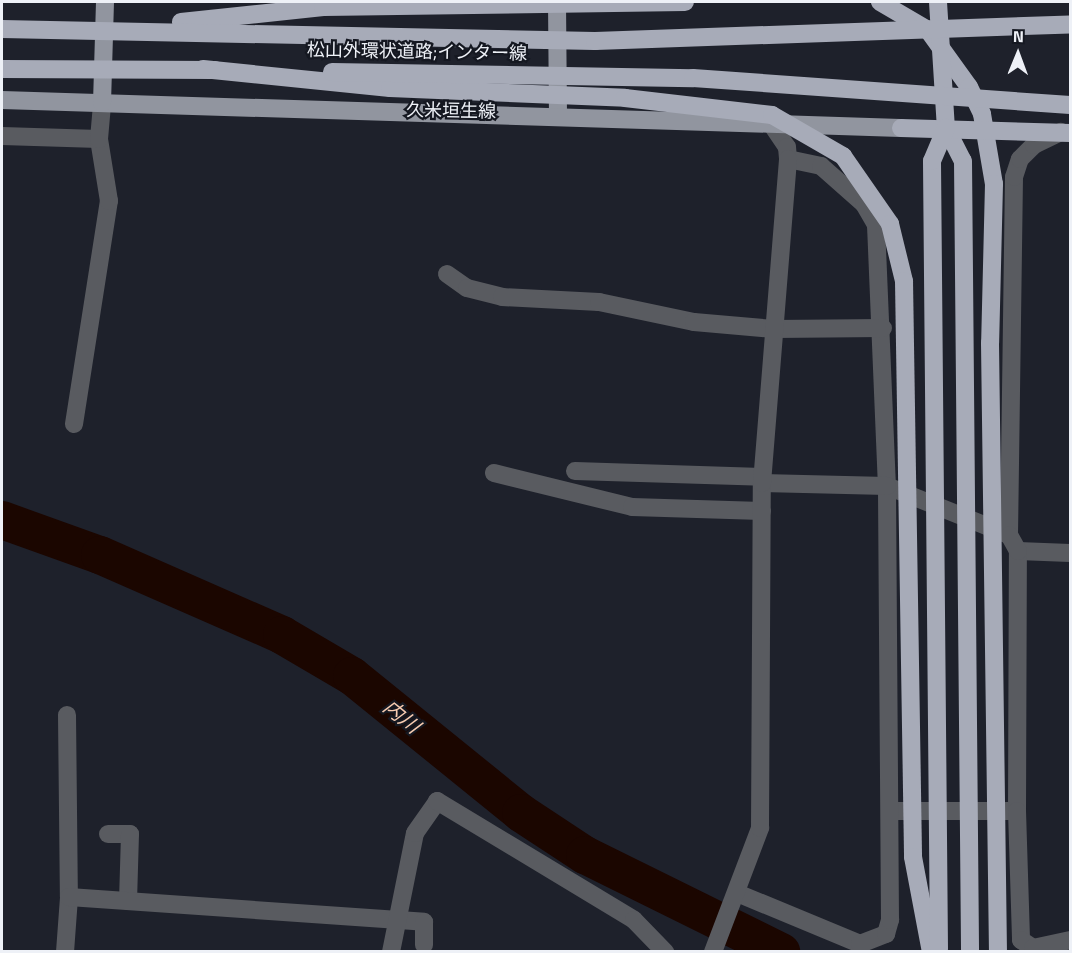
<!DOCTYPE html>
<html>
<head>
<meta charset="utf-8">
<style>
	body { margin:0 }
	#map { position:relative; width:1072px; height:953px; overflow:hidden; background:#1e212b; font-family:"Titillium Web","Noto Sans JP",sans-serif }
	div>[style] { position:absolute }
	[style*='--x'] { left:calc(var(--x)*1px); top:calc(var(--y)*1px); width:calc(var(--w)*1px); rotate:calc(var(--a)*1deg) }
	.river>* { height:38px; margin:-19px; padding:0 19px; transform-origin:19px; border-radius:19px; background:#1b0600 }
	.minor>* { height:18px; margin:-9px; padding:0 9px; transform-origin:9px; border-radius:9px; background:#595b60 }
	.major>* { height:18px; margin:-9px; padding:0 9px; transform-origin:9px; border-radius:9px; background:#91959f }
	.highway>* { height:18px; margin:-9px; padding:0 9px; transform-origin:9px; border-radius:9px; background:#a7abb8 }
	span { translate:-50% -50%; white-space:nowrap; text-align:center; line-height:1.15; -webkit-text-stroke:4.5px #151821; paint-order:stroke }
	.street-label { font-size:18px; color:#eef1f7 }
	.water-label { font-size:20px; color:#f8ccb1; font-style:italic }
	.frame { position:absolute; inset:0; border:3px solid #eef1f7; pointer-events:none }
	.north { position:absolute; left:988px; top:24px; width:60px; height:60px; -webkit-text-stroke:4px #151821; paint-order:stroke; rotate:1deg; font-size:16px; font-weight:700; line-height:24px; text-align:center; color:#eef1f7 }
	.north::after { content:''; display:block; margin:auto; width:21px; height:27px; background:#eef1f7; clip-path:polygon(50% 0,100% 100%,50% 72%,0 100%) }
</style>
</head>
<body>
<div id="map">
	<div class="river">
		<i style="--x:2;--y:520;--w:104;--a:19.7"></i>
		<i style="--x:100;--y:555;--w:199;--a:23.7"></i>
		<i style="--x:282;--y:635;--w:81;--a:30.4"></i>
		<i style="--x:352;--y:676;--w:218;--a:39"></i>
		<i style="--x:521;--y:813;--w:77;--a:33.3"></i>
		<i style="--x:585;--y:855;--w:219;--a:26.3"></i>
	</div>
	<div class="minor">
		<i style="--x:774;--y:128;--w:23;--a:56"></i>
		<i style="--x:787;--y:147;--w:12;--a:85"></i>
		<i style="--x:788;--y:159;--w:34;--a:12"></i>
		<i style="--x:821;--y:166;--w:57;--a:41.5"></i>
		<i style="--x:864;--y:204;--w:24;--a:60"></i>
		<i style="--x:876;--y:225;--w:261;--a:87.6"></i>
		<i style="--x:887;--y:486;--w:131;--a:21.9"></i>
		<i style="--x:1009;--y:535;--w:358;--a:-89.2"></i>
		<i style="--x:1014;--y:177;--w:19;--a:-72"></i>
		<i style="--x:1020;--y:159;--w:20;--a:-45"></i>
		<i style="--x:1034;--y:145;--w:30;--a:-26"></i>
		<i style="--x:2;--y:136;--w:97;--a:1.8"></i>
		<i style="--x:447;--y:274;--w:24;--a:35"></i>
		<i style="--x:467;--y:288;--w:36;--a:14"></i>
		<i style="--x:502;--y:297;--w:97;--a:3"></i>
		<i style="--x:599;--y:302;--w:97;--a:11.9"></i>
		<i style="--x:694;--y:322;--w:80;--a:5"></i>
		<i style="--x:774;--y:329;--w:109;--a:-0.5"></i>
		<i style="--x:74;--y:424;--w:226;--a:-81.1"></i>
		<i style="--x:109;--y:201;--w:63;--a:-99.2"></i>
		<i style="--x:99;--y:139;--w:36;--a:-85"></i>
		<i style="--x:575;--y:471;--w:187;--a:1.8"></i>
		<i style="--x:494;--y:473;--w:142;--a:13.8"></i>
		<i style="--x:632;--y:507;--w:130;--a:1.8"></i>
		<i style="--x:1018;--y:551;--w:52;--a:2.2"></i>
		<i style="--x:67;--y:715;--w:182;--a:89.4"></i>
		<i style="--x:898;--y:811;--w:119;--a:0"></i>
		<i style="--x:1017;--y:811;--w:260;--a:-89.8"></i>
		<i style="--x:1018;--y:551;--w:18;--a:-119"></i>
		<i style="--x:1017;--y:811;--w:129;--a:88.2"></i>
		<i style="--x:1021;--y:940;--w:14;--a:34"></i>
		<i style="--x:1033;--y:948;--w:38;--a:-12"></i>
		<i style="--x:108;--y:834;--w:22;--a:0"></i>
		<i style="--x:130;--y:834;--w:67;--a:91.7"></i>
		<i style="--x:737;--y:893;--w:133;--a:22.5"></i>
		<i style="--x:860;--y:944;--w:28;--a:-21"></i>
		<i style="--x:886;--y:934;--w:15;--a:-74"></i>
		<i style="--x:890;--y:920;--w:434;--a:-90.4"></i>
		<i style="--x:887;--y:486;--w:125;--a:-178.6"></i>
		<i style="--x:65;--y:952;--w:55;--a:-85.8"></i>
		<i style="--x:69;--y:897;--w:356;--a:4"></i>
		<i style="--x:424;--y:922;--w:23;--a:90"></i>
		<i style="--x:391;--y:952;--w:121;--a:-78.6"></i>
		<i style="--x:415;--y:833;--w:39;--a:-55"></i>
		<i style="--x:437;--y:801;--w:230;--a:31.1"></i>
		<i style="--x:634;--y:920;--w:45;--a:45.9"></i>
		<i style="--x:713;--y:952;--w:133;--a:-69.2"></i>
		<i style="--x:760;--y:828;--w:345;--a:-89.7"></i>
		<i style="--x:762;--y:483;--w:325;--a:-85.4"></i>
	</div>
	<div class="major">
		<i style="--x:557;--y:2;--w:109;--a:89.5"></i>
		<i style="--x:2;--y:100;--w:899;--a:1.78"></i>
		<i style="--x:102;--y:103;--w:101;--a:-88.3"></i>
	</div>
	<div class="highway">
		<i style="--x:880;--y:2;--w:56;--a:30.3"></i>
		<i style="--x:928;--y:30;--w:70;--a:54.3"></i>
		<i style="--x:969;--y:87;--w:30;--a:64"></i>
		<i style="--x:982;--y:114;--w:71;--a:80.3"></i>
		<i style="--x:994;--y:184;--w:159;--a:91.4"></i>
		<i style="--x:990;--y:343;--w:609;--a:89.25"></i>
		<i style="--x:938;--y:2;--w:126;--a:86.4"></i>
		<i style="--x:946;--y:128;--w:37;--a:63"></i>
		<i style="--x:963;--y:161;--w:791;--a:89.49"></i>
		<i style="--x:181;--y:22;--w:143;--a:-6"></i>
		<i style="--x:323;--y:7;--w:362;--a:-0.8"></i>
		<i style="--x:2;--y:29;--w:593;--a:1.16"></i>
		<i style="--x:595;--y:41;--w:475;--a:-2"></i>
		<i style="--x:2;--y:69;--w:213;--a:0.3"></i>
		<i style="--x:203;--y:69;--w:188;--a:5.8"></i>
		<i style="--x:390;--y:88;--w:235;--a:2.4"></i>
		<i style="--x:625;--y:98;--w:148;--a:6.6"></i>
		<i style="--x:772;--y:115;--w:82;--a:30"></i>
		<i style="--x:843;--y:156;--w:83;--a:55.3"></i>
		<i style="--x:890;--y:224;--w:59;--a:76.2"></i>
		<i style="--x:904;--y:281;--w:576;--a:89.1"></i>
		<i style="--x:913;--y:857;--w:97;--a:79.3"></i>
		<i style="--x:332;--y:72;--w:361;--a:1"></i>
		<i style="--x:693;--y:78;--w:378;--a:4.1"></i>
		<i style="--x:901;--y:128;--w:169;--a:1.7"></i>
		<i style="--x:939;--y:949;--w:788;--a:-90.51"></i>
		<i style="--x:932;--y:161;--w:36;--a:-67"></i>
	</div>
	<div class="street-label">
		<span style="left:417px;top:52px;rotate:1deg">松山外環状道路;インター線</span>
		<span style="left:451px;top:111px;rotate:1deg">久米垣生線</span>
	</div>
	<div class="water-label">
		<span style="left:402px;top:716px;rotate:39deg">内川</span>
	</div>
	<div class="frame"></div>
	<div class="north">N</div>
</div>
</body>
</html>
